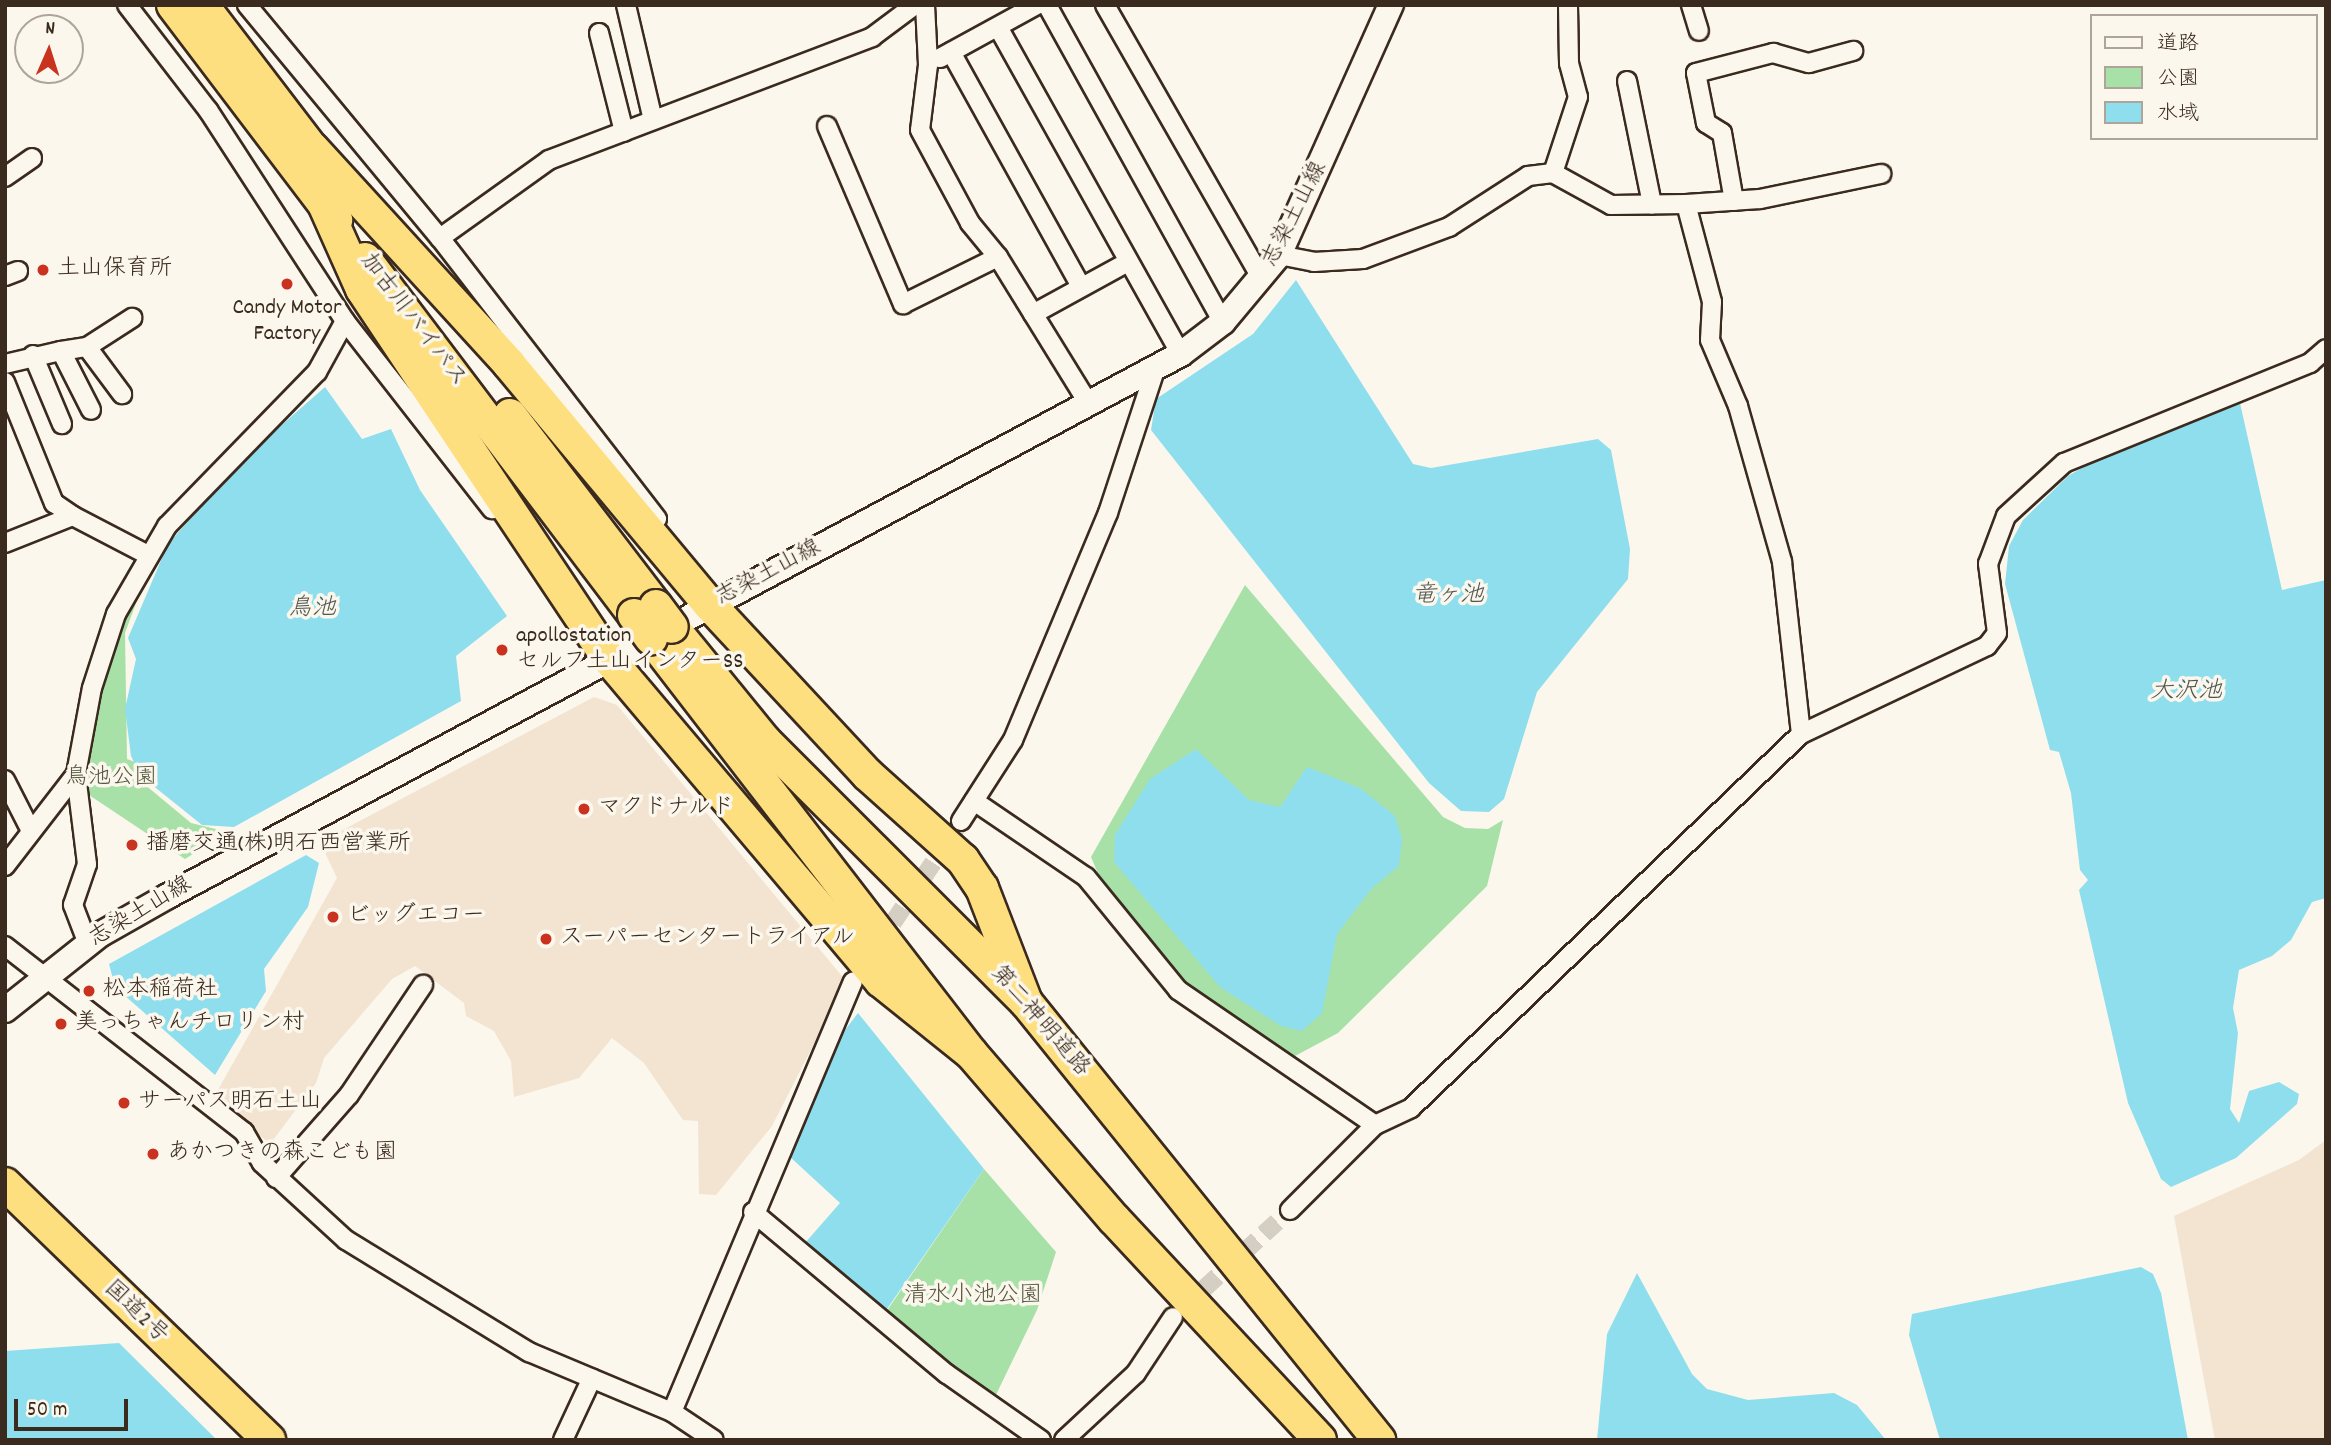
<!DOCTYPE html>
<html>
<head>
<meta charset="utf-8">
<style>
	body { margin:0 }
	#map { position:relative; width:2331px; height:1445px; overflow:hidden; background:#fbf7ec; font-family:Dekko,"Klee One",sans-serif }
	div>[style] { position:absolute }
	[style*='--x'] { left:calc(var(--x)*1px); top:calc(var(--y)*1px); width:calc(var(--w)*1px); rotate:calc(var(--a)*1deg) }
	.built>* { inset:0; background:#f3e3d1 }
	.green>* { inset:0; background:#a7e1a7 }
	.water>* { inset:0; background:#8fdeed }
	.street-tunnel>* { height:18px; margin-top:-9px; transform-origin:0; background:repeating-linear-gradient(90deg,#d5cec3 0 18px,transparent 0 27px) }
	.roads { filter:drop-shadow(2px 0 #3b2a1e) drop-shadow(-2px 0 #3b2a1e) drop-shadow(0 2px #3b2a1e) drop-shadow(0 -2px #3b2a1e) }
	.street>* { height:18px; margin:-9px; padding:0 9px; transform-origin:9px; border-radius:9px; background:#fbf7ec }
	.secondary>* { height:24px; margin:-12px; padding:0 12px; transform-origin:12px; border-radius:12px; background:#fbf7ec }
	.highway>* { height:32px; margin:-16px; padding:0 16px; transform-origin:16px; border-radius:16px; background:#fedf80 }
	.bridges { filter:drop-shadow(2px 0 #3b2a1e) drop-shadow(-2px 0 #3b2a1e) drop-shadow(0 2px #3b2a1e) drop-shadow(0 -2px #3b2a1e) }
	.highway-bridge>* { height:32px; margin:-16px; padding:0 16px; transform-origin:16px; border-radius:16px; background:#fedf80 }
	.dots>* { width:19px; height:19px; translate:-50% -50%; box-sizing:border-box; border:4px solid #fbf7ec; border-radius:50% }
	span { translate:-50% -50%; white-space:nowrap; text-align:center; line-height:1.15; -webkit-text-stroke:7px #fbf7ec; paint-order:stroke }
	.street-label { font-size:23px; color:#3b2a1e }
	.poi-label { font-size:23px; color:#3b2a1e }
	.left { translate:0 -50%; text-align:left }
	.park-label { font-size:23px; color:#565840 }
	.water-label { font-size:24px; color:#505752; font-style:italic }
	.frame { position:absolute; inset:0; border:7px solid #3b2a1e; pointer-events:none }
	.legend { position:absolute; left:2090px; top:14px; width:228px; height:126px; box-sizing:border-box; background:#fbf7ec; border:2px solid #aea59a; margin:0; padding:9px 12px; list-style:none; font-size:21px; color:#3b2a1e }
	.legend li { display:flex; align-items:center; gap:14px; height:35px }
	.legend b { width:35px; border:2px solid #aea59a }
	.north { position:absolute; left:14px; top:14px; width:70px; height:70px; box-sizing:border-box; background:#fbf7ec; border:2px solid #aea59a; border-radius:50%; rotate:3deg; font-size:19px; font-weight:700; line-height:28px; text-align:center; color:#3b2a1e }
	.north::after { content:''; display:block; margin:auto; width:24px; height:32px; background:#c8321e; clip-path:polygon(50% 0,100% 100%,50% 72%,0 100%) }
	.scale { position:absolute; left:14px; top:1399px; width:114px; height:32px; box-sizing:border-box; border:4px solid #3b2a1e; border-top:0; padding-left:9px; font-size:21px; line-height:24px; white-space:nowrap; color:#3b2a1e; -webkit-text-stroke:5px #fbf7ec; paint-order:stroke }
</style>
</head>
<body>
<div id="map">
	<div class="built">
		<i style="clip-path:polygon(594px 697px,617px 705px,846px 981px,772px 1126px,716px 1195px,699px 1194px,698px 1121px,683px 1120px,644px 1063px,612px 1038px,579px 1078px,514px 1097px,511px 1061px,494px 1031px,466px 1016px,464px 1003px,415px 966px,392px 979px,324px 1058px,316px 1083px,270px 1144px,214px 1097px,337px 878px,320px 842px)"></i>
		<i style="clip-path:polygon(2326px 1140px,2326px 1440px,2215px 1440px,2174px 1216px,2299px 1160px)"></i>
	</div>
	<div class="green">
		<i style="clip-path:polygon(1245px 585px,1443px 817px,1465px 828px,1488px 829px,1503px 820px,1487px 886px,1338px 1033px,1295px 1056px,1200px 998px,1158px 957px,1108px 897px,1091px 857px)"></i>
		<i style="clip-path:polygon(139px 595px,125px 633px,127px 759px,135px 762px,138px 779px,191px 823px,228px 832px,185px 859px,89px 795px,81px 774px,110px 648px)"></i>
		<i style="clip-path:polygon(984px 1169px,1056px 1252px,1037px 1310px,993px 1401px,878px 1310px,888px 1309px)"></i>
	</div>
	<div class="water">
		<i style="clip-path:polygon(1296px 280px,1413px 464px,1431px 468px,1598px 439px,1611px 450px,1630px 549px,1628px 579px,1537px 692px,1504px 799px,1489px 812px,1461px 811px,1429px 783px,1151px 430px,1156px 399px,1253px 334px)"></i>
		<i style="clip-path:polygon(325px 387px,362px 439px,391px 429px,420px 490px,507px 616px,456px 656px,461px 701px,234px 827px,202px 825px,141px 776px,131px 756px,125px 709px,136px 659px,128px 638px,168px 544px,245px 457px)"></i>
		<i style="clip-path:polygon(2240px 403px,2282px 590px,2326px 580px,2326px 898px,2312px 902px,2291px 940px,2272px 956px,2239px 970px,2233px 1008px,2238px 1033px,2230px 1109px,2239px 1123px,2249px 1091px,2279px 1082px,2299px 1094px,2297px 1104px,2236px 1158px,2171px 1187px,2161px 1179px,2128px 1103px,2079px 890px,2088px 880px,2080px 870px,2071px 793px,2059px 752px,2050px 750px,2005px 584px,2009px 546px,2023px 520px,2068px 476px,2125px 443px)"></i>
		<i style="clip-path:polygon(1196px 749px,1249px 800px,1280px 807px,1307px 767px,1360px 788px,1395px 816px,1402px 839px,1399px 866px,1372px 888px,1337px 934px,1322px 1013px,1302px 1031px,1281px 1026px,1220px 987px,1114px 862px,1115px 835px,1150px 779px)"></i>
		<i style="clip-path:polygon(306px 855px,319px 863px,308px 907px,264px 969px,266px 991px,215px 1075px,115px 987px,109px 964px)"></i>
		<i style="clip-path:polygon(858px 1013px,984px 1169px,887px 1309px,878px 1310px,805px 1243px,840px 1203px,789px 1156px,842px 1034px)"></i>
		<i style="clip-path:polygon(2141px 1267px,2153px 1274px,2161px 1293px,2188px 1440px,1940px 1440px,1909px 1335px,1912px 1314px)"></i>
		<i style="clip-path:polygon(1637px 1273px,1692px 1374px,1707px 1389px,1748px 1400px,1834px 1393px,1857px 1405px,1886px 1440px,1597px 1440px,1607px 1334px)"></i>
		<i style="clip-path:polygon(119px 1343px,217px 1440px,5px 1440px,5px 1351px)"></i>
	</div>
	<div class="street-tunnel">
		<i style="--x:878;--y:945;--w:149;--a:-56.2"></i>
		<i style="--x:1184;--y:1307;--w:144;--a:-42.5"></i>
	</div>
	<div class="roads">
		<div class="street">
			<i style="--x:127;--y:5;--w:133;--a:52.4"></i>
			<i style="--x:208;--y:110;--w:252;--a:57"></i>
			<i style="--x:345;--y:321;--w:239;--a:52"></i>
			<i style="--x:247;--y:5;--w:303;--a:50.4"></i>
			<i style="--x:440;--y:238;--w:355;--a:52.3"></i>
			<i style="--x:626;--y:5;--w:118;--a:76.8"></i>
			<i style="--x:925;--y:5;--w:60;--a:87.1"></i>
			<i style="--x:928;--y:65;--w:65;--a:97"></i>
			<i style="--x:920;--y:130;--w:106;--a:61.7"></i>
			<i style="--x:970;--y:223;--w:44;--a:50.5"></i>
			<i style="--x:998;--y:257;--w:172;--a:58.3"></i>
			<i style="--x:1047;--y:5;--w:363;--a:61"></i>
			<i style="--x:1105;--y:5;--w:316;--a:60.2"></i>
			<i style="--x:1691;--y:5;--w:27;--a:73"></i>
			<i style="--x:998;--y:27;--w:375;--a:60.8"></i>
			<i style="--x:599;--y:33;--w:102;--a:75.8"></i>
			<i style="--x:951;--y:52;--w:266;--a:61"></i>
			<i style="--x:940;--y:58;--w:111;--a:-28.7"></i>
			<i style="--x:1627;--y:81;--w:126;--a:78.5"></i>
			<i style="--x:827;--y:126;--w:194;--a:66.9"></i>
			<i style="--x:903;--y:304;--w:106;--a:-26.3"></i>
			<i style="--x:1553;--y:173;--w:66;--a:28.9"></i>
			<i style="--x:1611;--y:205;--w:75;--a:-0.8"></i>
			<i style="--x:1686;--y:204;--w:101;--a:75.1"></i>
			<i style="--x:1712;--y:302;--w:38;--a:93"></i>
			<i style="--x:1710;--y:340;--w:72;--a:67"></i>
			<i style="--x:1738;--y:406;--w:162;--a:74.2"></i>
			<i style="--x:1782;--y:562;--w:173;--a:83.7"></i>
			<i style="--x:5;--y:177;--w:33;--a:-35"></i>
			<i style="--x:1734;--y:201;--w:69;--a:-100"></i>
			<i style="--x:1722;--y:133;--w:19;--a:-148"></i>
			<i style="--x:1706;--y:123;--w:51;--a:-101.3"></i>
			<i style="--x:1696;--y:73;--w:80;--a:-14.6"></i>
			<i style="--x:1773;--y:53;--w:37;--a:16"></i>
			<i style="--x:1809;--y:63;--w:46;--a:-15.3"></i>
			<i style="--x:1686;--y:204;--w:74;--a:-3.9"></i>
			<i style="--x:1760;--y:199;--w:124;--a:-11.7"></i>
			<i style="--x:440;--y:238;--w:134;--a:-35.6"></i>
			<i style="--x:549;--y:160;--w:346;--a:-20.8"></i>
			<i style="--x:872;--y:37;--w:54;--a:-36.7"></i>
			<i style="--x:1279;--y:255;--w:36;--a:11"></i>
			<i style="--x:1314;--y:262;--w:49;--a:-3.5"></i>
			<i style="--x:1363;--y:259;--w:92;--a:-20.4"></i>
			<i style="--x:1449;--y:227;--w:94;--a:-32.8"></i>
			<i style="--x:1528;--y:176;--w:25;--a:-7"></i>
			<i style="--x:1553;--y:173;--w:80;--a:-71.8"></i>
			<i style="--x:1578;--y:97;--w:35;--a:-105"></i>
			<i style="--x:1569;--y:63;--w:58;--a:-91"></i>
			<i style="--x:5;--y:276;--w:14;--a:-21"></i>
			<i style="--x:1033;--y:314;--w:108;--a:-28.7"></i>
			<i style="--x:87;--y:347;--w:54;--a:-32.8"></i>
			<i style="--x:61;--y:351;--w:26;--a:-9"></i>
			<i style="--x:87;--y:347;--w:59;--a:53.3"></i>
			<i style="--x:33;--y:355;--w:75;--a:67.2"></i>
			<i style="--x:5;--y:364;--w:57;--a:-13.1"></i>
			<i style="--x:61;--y:351;--w:66;--a:63"></i>
			<i style="--x:5;--y:382;--w:131;--a:68"></i>
			<i style="--x:54;--y:503;--w:23;--a:34"></i>
			<i style="--x:5;--y:543;--w:73;--a:-21.7"></i>
			<i style="--x:73;--y:516;--w:85;--a:27.5"></i>
			<i style="--x:5;--y:780;--w:57;--a:63"></i>
			<i style="--x:974;--y:801;--w:135;--a:34.2"></i>
			<i style="--x:1086;--y:877;--w:146;--a:50.8"></i>
			<i style="--x:1178;--y:990;--w:239;--a:34.4"></i>
			<i style="--x:961;--y:821;--w:96;--a:-57.3"></i>
			<i style="--x:1013;--y:740;--w:246;--a:-67.3"></i>
			<i style="--x:1108;--y:513;--w:151;--a:-71.8"></i>
			<i style="--x:5;--y:866;--w:116;--a:-52.3"></i>
			<i style="--x:88;--y:944;--w:42;--a:-111"></i>
			<i style="--x:73;--y:905;--w:43;--a:-71.1"></i>
			<i style="--x:87;--y:864;--w:91;--a:-97"></i>
			<i style="--x:76;--y:774;--w:87;--a:-79.5"></i>
			<i style="--x:92;--y:688;--w:78;--a:-72"></i>
			<i style="--x:116;--y:614;--w:102;--a:-59.9"></i>
			<i style="--x:167;--y:526;--w:215;--a:-45.8"></i>
			<i style="--x:317;--y:372;--w:58;--a:-61.2"></i>
			<i style="--x:5;--y:946;--w:303;--a:37.9"></i>
			<i style="--x:244;--y:1132;--w:36;--a:60"></i>
			<i style="--x:262;--y:1163;--w:114;--a:42.5"></i>
			<i style="--x:346;--y:1240;--w:215;--a:31.5"></i>
			<i style="--x:529;--y:1352;--w:155;--a:22.8"></i>
			<i style="--x:672;--y:1412;--w:50;--a:33.7"></i>
			<i style="--x:276;--y:1178;--w:111;--a:-48.7"></i>
			<i style="--x:349;--y:1095;--w:133;--a:-56.1"></i>
			<i style="--x:1290;--y:1210;--w:120;--a:-45"></i>
			<i style="--x:1375;--y:1125;--w:40;--a:-25"></i>
			<i style="--x:1411;--y:1108;--w:540;--a:-43.8"></i>
			<i style="--x:1801;--y:734;--w:206;--a:-25.3"></i>
			<i style="--x:1987;--y:646;--w:16;--a:-52"></i>
			<i style="--x:1997;--y:633;--w:70;--a:-97.4"></i>
			<i style="--x:1988;--y:564;--w:51;--a:-69.4"></i>
			<i style="--x:2006;--y:516;--w:79;--a:-42.4"></i>
			<i style="--x:2064;--y:463;--w:266;--a:-22.1"></i>
			<i style="--x:2310;--y:363;--w:21;--a:-41"></i>
			<i style="--x:753;--y:1212;--w:253;--a:39.9"></i>
			<i style="--x:947;--y:1374;--w:115;--a:35.1"></i>
			<i style="--x:672;--y:1412;--w:467;--a:-67.2"></i>
			<i style="--x:563;--y:1440;--w:68;--a:-64.9"></i>
			<i style="--x:1064;--y:1440;--w:98;--a:-42.9"></i>
			<i style="--x:1136;--y:1373;--w:67;--a:-56.5"></i>
		</div>
		<div class="secondary">
			<i style="--x:5;--y:1010;--w:122;--a:-38.4"></i>
			<i style="--x:101;--y:934;--w:77;--a:-29.6"></i>
			<i style="--x:168;--y:896;--w:1149;--a:-28.15"></i>
			<i style="--x:1181;--y:354;--w:53;--a:-37.3"></i>
			<i style="--x:1223;--y:322;--w:87;--a:-50.1"></i>
			<i style="--x:1279;--y:255;--w:274;--a:-65.9"></i>
		</div>
		<div class="highway">
			<i style="--x:173;--y:5;--w:270;--a:52.8"></i>
			<i style="--x:202;--y:5;--w:203;--a:52.6"></i>
			<i style="--x:313;--y:149;--w:291;--a:47.6"></i>
			<i style="--x:509;--y:364;--w:314;--a:50.2"></i>
			<i style="--x:710;--y:605;--w:231;--a:47.1"></i>
			<i style="--x:867;--y:774;--w:129;--a:41.9"></i>
			<i style="--x:963;--y:860;--w:34;--a:56"></i>
			<i style="--x:982;--y:888;--w:122;--a:68.9"></i>
			<i style="--x:324;--y:204;--w:93;--a:65.9"></i>
			<i style="--x:362;--y:289;--w:443;--a:56.3"></i>
			<i style="--x:608;--y:658;--w:423;--a:49.8"></i>
			<i style="--x:881;--y:981;--w:115;--a:38.7"></i>
			<i style="--x:365;--y:259;--w:446;--a:52.9"></i>
			<i style="--x:510;--y:415;--w:240;--a:52.6"></i>
			<i style="--x:672;--y:627;--w:146;--a:50.8"></i>
			<i style="--x:764;--y:740;--w:371;--a:45"></i>
			<i style="--x:1026;--y:1002;--w:563;--a:51.13"></i>
			<i style="--x:651;--y:638;--w:524;--a:52.36"></i>
			<i style="--x:971;--y:1053;--w:219;--a:49.3"></i>
			<i style="--x:1114;--y:1219;--w:302;--a:47"></i>
			<i style="--x:5;--y:1184;--w:368;--a:44.1"></i>
		</div>
	</div>
	<div class="bridges">
		<div class="highway-bridge">
			<i style="--x:656;--y:606;--w:26;--a:53"></i>
			<i style="--x:634;--y:615;--w:29;--a:54"></i>
		</div>
	</div>
	<div class="dots">
		<i style="left:43px;top:270px;background:#c8321e"></i>
		<i style="left:287px;top:284px;background:#c8321e"></i>
		<i style="left:502px;top:650px;background:#c8321e"></i>
		<i style="left:584px;top:809px;background:#c8321e"></i>
		<i style="left:132px;top:845px;background:#c8321e"></i>
		<i style="left:333px;top:917px;background:#c8321e"></i>
		<i style="left:546px;top:939px;background:#c8321e"></i>
		<i style="left:89px;top:991px;background:#c8321e"></i>
		<i style="left:61px;top:1024px;background:#c8321e"></i>
		<i style="left:124px;top:1103px;background:#c8321e"></i>
		<i style="left:153px;top:1154px;background:#c8321e"></i>
	</div>
	<div class="street-label">
		<span style="left:1296px;top:215px;rotate:-63deg">志染土山線</span>
		<span style="left:412px;top:321px;rotate:53deg">加古川バイパス</span>
		<span style="left:769px;top:574px;rotate:-28deg">志染土山線</span>
		<span style="left:141px;top:913px;rotate:-31deg">志染土山線</span>
		<span style="left:1039px;top:1022px;rotate:49deg">第二神明道路</span>
		<span style="left:135px;top:1313px;rotate:44deg">国道2号</span>
	</div>
	<div class="poi-label">
		<span class="left" style="left:57px;top:270px">土山保育所</span>
		<span style="left:287px;top:322px">Candy Motor<br>Factory</span>
		<span class="left" style="left:516px;top:650px">apollostation<br>セルフ土山インターSS</span>
		<span class="left" style="left:598px;top:809px">マクドナルド</span>
		<span class="left" style="left:146px;top:845px">播磨交通(株)明石西営業所</span>
		<span class="left" style="left:347px;top:917px">ビッグエコー</span>
		<span class="left" style="left:560px;top:939px">スーパーセンタートライアル</span>
		<span class="left" style="left:103px;top:991px">松本稲荷社</span>
		<span class="left" style="left:75px;top:1024px">美っちゃんチロリン村</span>
		<span class="left" style="left:138px;top:1103px">サーパス明石土山</span>
		<span class="left" style="left:167px;top:1154px">あかつきの森こども園</span>
	</div>
	<div class="park-label">
		<span style="left:111px;top:779px">鳥池公園</span>
		<span style="left:973px;top:1297px">清水小池公園</span>
	</div>
	<div class="water-label">
		<span style="left:1448px;top:597px">竜ヶ池</span>
		<span style="left:312px;top:610px">鳥池</span>
		<span style="left:2186px;top:693px">大沢池</span>
	</div>
	<div class="frame"></div>
	<ul class="legend">
	<li><b style="height:9px;background:#fbf7ec"></b>道路</li>
	<li><b style="height:19px;background:#a7e1a7"></b>公園</li>
	<li><b style="height:19px;background:#8fdeed"></b>水域</li>
	</ul>
	<div class="north">N</div>
	<div class="scale">50 m</div>
</div>
</body>
</html>
